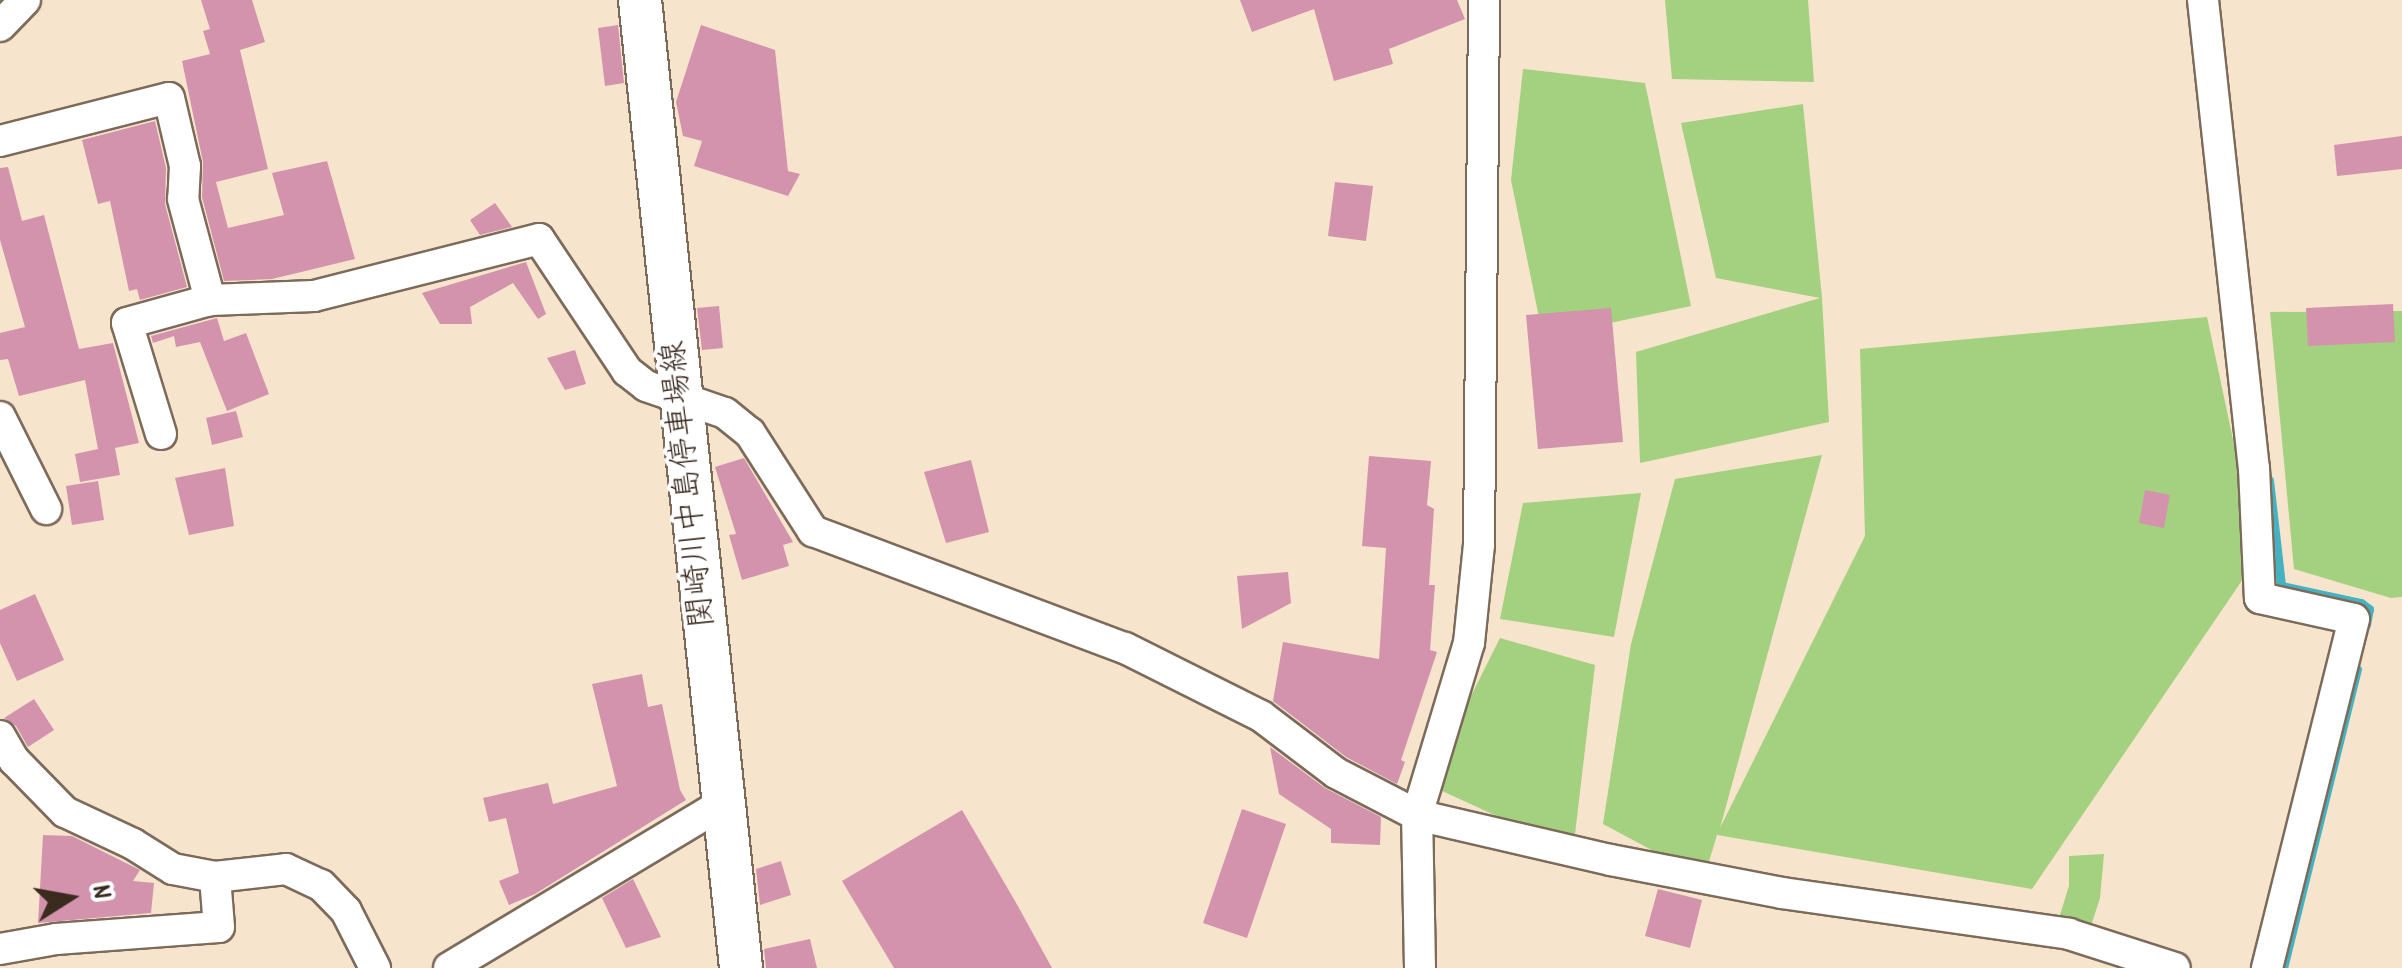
<!DOCTYPE html>
<html>
<head>
<meta charset="utf-8">
<style>
	body { margin:0 }
	#map { position:relative; width:2402px; height:968px; overflow:hidden; background:#f6e4cd; font-family:Dekko,"Klee One",sans-serif }
	div>[style] { position:absolute }
	[style*='--x'] { left:calc(var(--x)*1px); top:calc(var(--y)*1px); width:calc(var(--w)*1px); rotate:calc(var(--a)*1deg) }
	.green>* { inset:0; background:#a3d17f }
	.stream>* { height:9px; margin:-4.5px; padding:0 4.5px; transform-origin:4.5px; border-radius:4.5px; background:#45b2c2 }
	.building>* { inset:0; background:#d393ad }
	.roads { filter:drop-shadow(2px 0 #7c6b5b) drop-shadow(-2px 0 #7c6b5b) drop-shadow(0 2px #7c6b5b) drop-shadow(0 -2px #7c6b5b) }
	.minor>* { height:30px; margin:-15px; padding:0 15px; transform-origin:15px; border-radius:15px; background:#fff }
	.secondary>* { height:42px; margin:-21px; padding:0 21px; transform-origin:21px; border-radius:21px; background:#fff }
	span { translate:-50% -50%; white-space:nowrap; text-align:center; line-height:1.15; -webkit-text-stroke:8px #fff; paint-order:stroke }
	.street-label { font-size:32px; color:#3b2a1e }
	.north { position:absolute; left:20px; top:848px; width:100px; height:100px; -webkit-text-stroke:8px #fff; paint-order:stroke; rotate:79deg; font-size:28px; font-weight:700; line-height:40px; text-align:center; color:#3b2a1e }
	.north::after { content:''; display:block; margin:auto; width:35px; height:45px; background:#3b2a1e; clip-path:polygon(50% 0,100% 100%,50% 72%,0 100%) }
</style>
</head>
<body>
<div id="map">
	<div class="green">
		<i style="clip-path:polygon(1665px 0,1808px 0,1814px 82px,1672px 79px)"></i>
		<i style="clip-path:polygon(1523px 69px,1645px 83px,1691px 306px,1543px 337px,1511px 180px)"></i>
		<i style="clip-path:polygon(1803px 104px,1822px 298px,1829px 422px,1640px 463px,1636px 352px,1820px 298px,1716px 278px,1681px 123px)"></i>
		<i style="clip-path:polygon(2402px 311px,2402px 597px,2391px 598px,2294px 569px,2270px 312px)"></i>
		<i style="clip-path:polygon(2207px 317px,2258px 557px,2032px 889px,1717px 835px,1704px 878px,1603px 824px,1631px 644px,1675px 479px,1822px 455px,1720px 828px,1865px 536px,1860px 349px)"></i>
		<i style="clip-path:polygon(1641px 493px,1614px 637px,1500px 619px,1523px 503px)"></i>
		<i style="clip-path:polygon(1500px 638px,1595px 665px,1573px 851px,1427px 784px)"></i>
		<i style="clip-path:polygon(2104px 854px,2100px 898px,2091px 926px,2059px 918px,2069px 886px,2069px 856px)"></i>
	</div>
	<div class="stream">
		<i style="--x:2269;--y:480;--w:107;--a:83.5"></i>
		<i style="--x:2281;--y:586;--w:82;--a:12"></i>
		<i style="--x:2361;--y:603;--w:10;--a:37"></i>
		<i style="--x:2369;--y:609;--w:16;--a:101"></i>
		<i style="--x:2283;--y:968;--w:308;--a:-76.1"></i>
	</div>
	<div class="building">
		<i style="clip-path:polygon(201px 0,252px 0,265px 42px,240px 50px,268px 169px,216px 182px,228px 228px,284px 215px,272px 173px,327px 161px,355px 259px,272px 279px,224px 281px,202px 197px,203px 162px,182px 61px,210px 54px,203px 31px,210px 29px)"></i>
		<i style="clip-path:polygon(1240px 0,1457px 0,1465px 19px,1389px 49px,1393px 64px,1334px 81px,1314px 9px,1252px 32px)"></i>
		<i style="clip-path:polygon(618px 25px,624px 83px,605px 86px,598px 28px)"></i>
		<i style="clip-path:polygon(701px 25px,775px 50px,788px 171px,800px 174px,788px 196px,694px 166px,702px 141px,683px 136px,676px 102px)"></i>
		<i style="clip-path:polygon(155px 121px,166px 168px,165px 204px,187px 287px,140px 300px,137px 289px,129px 291px,110px 201px,98px 204px,82px 140px)"></i>
		<i style="clip-path:polygon(2402px 136px,2402px 169px,2337px 176px,2334px 145px)"></i>
		<i style="clip-path:polygon(8px 167px,22px 221px,44px 215px,79px 349px,113px 343px,139px 443px,115px 448px,120px 475px,80px 482px,75px 454px,98px 449px,85px 380px,19px 396px,8px 359px,0 360px,0 333px,25px 327px,0 240px,0 168px)"></i>
		<i style="clip-path:polygon(1335px 182px,1373px 186px,1366px 241px,1328px 236px)"></i>
		<i style="clip-path:polygon(495px 203px,512px 227px,480px 235px,470px 220px)"></i>
		<i style="clip-path:polygon(526px 262px,546px 314px,538px 319px,513px 283px,470px 307px,472px 324px,440px 324px,422px 293px)"></i>
		<i style="clip-path:polygon(2393px 304px,2395px 342px,2308px 346px,2306px 308px)"></i>
		<i style="clip-path:polygon(719px 306px,723px 348px,702px 350px,697px 308px)"></i>
		<i style="clip-path:polygon(1611px 308px,1623px 442px,1538px 449px,1526px 315px)"></i>
		<i style="clip-path:polygon(217px 318px,224px 341px,246px 333px,269px 394px,227px 411px,200px 342px,176px 347px,174px 336px,153px 343px,151px 336px)"></i>
		<i style="clip-path:polygon(575px 350px,586px 384px,565px 390px,547px 358px)"></i>
		<i style="clip-path:polygon(236px 411px,243px 437px,212px 445px,206px 418px)"></i>
		<i style="clip-path:polygon(1369px 456px,1431px 461px,1427px 505px,1434px 509px,1429px 585px,1435px 585px,1430px 650px,1437px 652px,1401px 760px,1405px 762px,1397px 784px,1346px 757px,1273px 701px,1283px 642px,1379px 659px,1386px 548px,1362px 546px)"></i>
		<i style="clip-path:polygon(744px 458px,793px 542px,783px 545px,789px 566px,742px 580px,729px 535px,736px 534px,715px 467px)"></i>
		<i style="clip-path:polygon(971px 460px,989px 532px,946px 543px,924px 472px)"></i>
		<i style="clip-path:polygon(225px 468px,234px 526px,189px 535px,175px 478px)"></i>
		<i style="clip-path:polygon(98px 481px,104px 520px,72px 525px,66px 486px)"></i>
		<i style="clip-path:polygon(2145px 490px,2170px 495px,2164px 528px,2139px 523px)"></i>
		<i style="clip-path:polygon(1288px 572px,1291px 603px,1242px 629px,1237px 576px)"></i>
		<i style="clip-path:polygon(35px 594px,64px 660px,17px 681px,0 643px,0 610px)"></i>
		<i style="clip-path:polygon(642px 674px,648px 707px,662px 704px,680px 790px,686px 800px,535px 894px,509px 905px,499px 881px,519px 873px,506px 818px,489px 822px,483px 798px,548px 783px,553px 804px,617px 786px,592px 684px)"></i>
		<i style="clip-path:polygon(34px 699px,54px 730px,28px 747px,16px 726px,4px 718px)"></i>
		<i style="clip-path:polygon(1270px 747px,1325px 788px,1381px 817px,1380px 845px,1331px 843px,1331px 829px,1279px 794px)"></i>
		<i style="clip-path:polygon(1242px 809px,1286px 824px,1247px 938px,1203px 923px)"></i>
		<i style="clip-path:polygon(962px 810px,1015px 901px,1052px 968px,894px 968px,842px 881px)"></i>
		<i style="clip-path:polygon(43px 835px,72px 836px,140px 870px,133px 881px,154px 883px,151px 913px,38px 923px)"></i>
		<i style="clip-path:polygon(781px 861px,791px 895px,760px 905px,756px 869px)"></i>
		<i style="clip-path:polygon(633px 879px,661px 937px,626px 948px,602px 898px)"></i>
		<i style="clip-path:polygon(1658px 889px,1702px 900px,1690px 948px,1645px 936px)"></i>
		<i style="clip-path:polygon(810px 939px,817px 968px,766px 968px,764px 949px)"></i>
	</div>
	<div class="roads">
		<div class="minor">
			<i style="--x:2203;--y:0;--w:471;--a:83.8"></i>
			<i style="--x:2254;--y:468;--w:130;--a:87.4"></i>
			<i style="--x:2260;--y:598;--w:96;--a:12.6"></i>
			<i style="--x:2354;--y:619;--w:360;--a:104"></i>
			<i style="--x:0;--y:26;--w:36;--a:-46"></i>
			<i style="--x:0;--y:141;--w:174;--a:-14.3"></i>
			<i style="--x:169;--y:98;--w:70;--a:76.8"></i>
			<i style="--x:185;--y:166;--w:33;--a:93"></i>
			<i style="--x:183;--y:199;--w:105;--a:75"></i>
			<i style="--x:0;--y:417;--w:103;--a:63.4"></i>
			<i style="--x:161;--y:434;--w:116;--a:-107"></i>
			<i style="--x:127;--y:323;--w:86;--a:-15.5"></i>
			<i style="--x:210;--y:300;--w:104;--a:-2.2"></i>
			<i style="--x:314;--y:296;--w:232;--a:-14.2"></i>
			<i style="--x:539;--y:239;--w:159;--a:56.3"></i>
			<i style="--x:627;--y:371;--w:24;--a:38"></i>
			<i style="--x:646;--y:386;--w:83;--a:18.9"></i>
			<i style="--x:725;--y:413;--w:32;--a:39"></i>
			<i style="--x:750;--y:433;--w:117;--a:57.3"></i>
			<i style="--x:813;--y:531;--w:333;--a:20.6"></i>
			<i style="--x:1125;--y:648;--w:152;--a:26.6"></i>
			<i style="--x:1261;--y:716;--w:94;--a:37.2"></i>
			<i style="--x:1336;--y:773;--w:91;--a:27.4"></i>
			<i style="--x:1417;--y:815;--w:199;--a:13.1"></i>
			<i style="--x:1611;--y:860;--w:174;--a:10.9"></i>
			<i style="--x:1782;--y:893;--w:290;--a:8.1"></i>
			<i style="--x:2069;--y:934;--w:111;--a:17.8"></i>
			<i style="--x:0;--y:736;--w:28;--a:60"></i>
			<i style="--x:14;--y:760;--w:73;--a:45.6"></i>
			<i style="--x:65;--y:812;--w:75;--a:25.2"></i>
			<i style="--x:133;--y:844;--w:47;--a:32"></i>
			<i style="--x:173;--y:869;--w:43;--a:10.8"></i>
			<i style="--x:215;--y:877;--w:71;--a:-6.4"></i>
			<i style="--x:286;--y:869;--w:38;--a:25"></i>
			<i style="--x:321;--y:885;--w:36;--a:46"></i>
			<i style="--x:346;--y:911;--w:64;--a:63"></i>
			<i style="--x:0;--y:949;--w:57;--a:-10.1"></i>
			<i style="--x:56;--y:939;--w:163;--a:-4.2"></i>
			<i style="--x:219;--y:927;--w:50;--a:-94.6"></i>
			<i style="--x:449;--y:968;--w:324;--a:-31"></i>
			<i style="--x:1420;--y:968;--w:153;--a:-91.1"></i>
			<i style="--x:1417;--y:815;--w:180;--a:-73.2"></i>
			<i style="--x:1469;--y:643;--w:99;--a:-84.2"></i>
			<i style="--x:1479;--y:545;--w:545;--a:-89.47"></i>
		</div>
		<div class="secondary">
			<i style="--x:640;--y:0;--w:973;--a:84.04"></i>
		</div>
	</div>
	<div class="street-label">
		<span style="left:691px;top:484px;rotate:-96deg">関崎川中島停車場線</span>
	</div>
	<div class="north">N</div>
</div>
</body>
</html>
